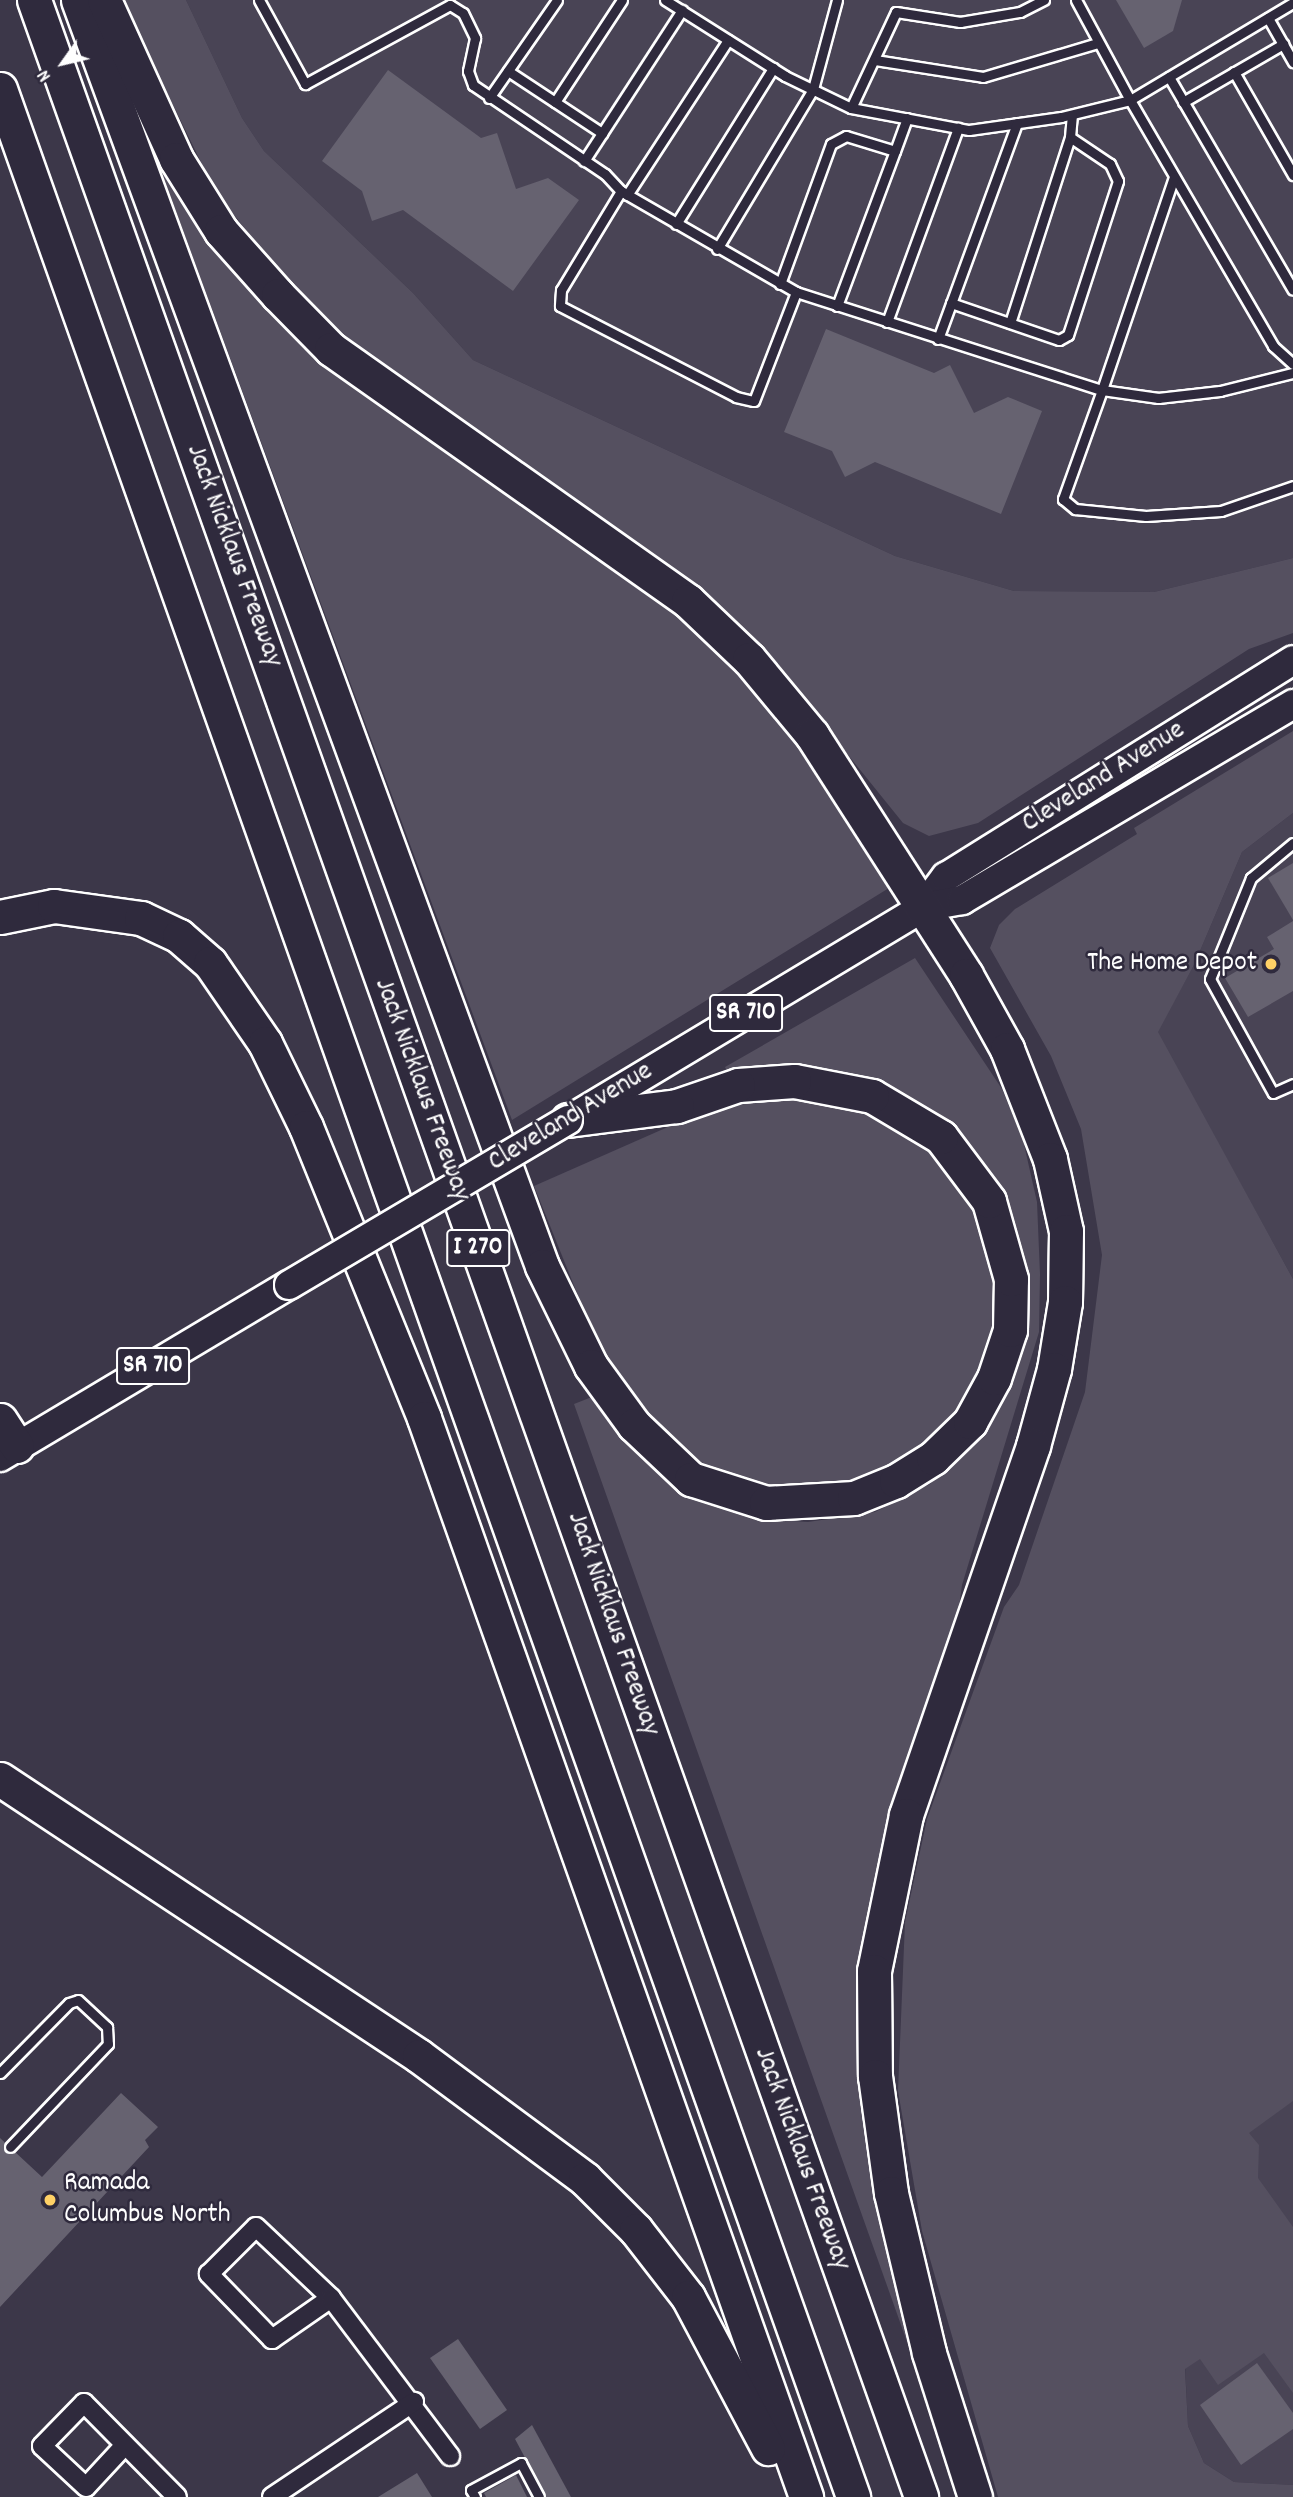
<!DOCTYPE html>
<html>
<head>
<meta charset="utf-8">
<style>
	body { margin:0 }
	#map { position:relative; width:1293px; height:2497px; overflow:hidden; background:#3c3749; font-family:Dekko,sans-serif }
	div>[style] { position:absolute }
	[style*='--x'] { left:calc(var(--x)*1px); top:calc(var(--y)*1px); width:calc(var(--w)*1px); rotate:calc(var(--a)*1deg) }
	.built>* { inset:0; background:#494455 }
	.green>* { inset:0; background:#555060 }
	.building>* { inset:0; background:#666270 }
	.roads { filter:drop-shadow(2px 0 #fff) drop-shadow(-2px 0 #fff) drop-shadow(0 2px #fff) drop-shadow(0 -2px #fff) }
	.lane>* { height:9px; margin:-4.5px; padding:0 4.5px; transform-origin:4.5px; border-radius:4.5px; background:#2f2a3d }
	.street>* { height:18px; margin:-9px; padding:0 9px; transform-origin:9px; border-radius:9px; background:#2f2a3d }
	.primary>* { height:28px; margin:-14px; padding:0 14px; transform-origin:14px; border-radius:14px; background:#2f2a3d }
	.highway>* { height:33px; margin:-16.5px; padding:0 16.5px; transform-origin:16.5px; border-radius:16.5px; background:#2f2a3d }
	.bridges { filter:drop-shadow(2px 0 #fff) drop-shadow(-2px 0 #fff) drop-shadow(0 2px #fff) drop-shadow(0 -2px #fff) }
	.primary-bridge>* { height:28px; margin:-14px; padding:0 14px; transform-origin:14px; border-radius:14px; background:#2f2a3d }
	.dots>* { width:19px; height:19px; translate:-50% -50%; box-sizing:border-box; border:4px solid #2f2a3d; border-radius:50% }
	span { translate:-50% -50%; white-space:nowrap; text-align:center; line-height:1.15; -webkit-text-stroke:5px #2f2a3d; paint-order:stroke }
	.shield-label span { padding:2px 5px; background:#2f2a3d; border:2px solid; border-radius:5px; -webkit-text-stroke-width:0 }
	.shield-label { font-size:26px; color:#fff; font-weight:700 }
	.street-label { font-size:28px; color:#fff }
	.poi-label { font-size:28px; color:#fff }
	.right { translate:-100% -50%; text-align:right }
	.left { translate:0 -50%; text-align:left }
	.north { position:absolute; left:28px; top:28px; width:70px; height:70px; -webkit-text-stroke:5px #2f2a3d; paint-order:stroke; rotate:236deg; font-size:19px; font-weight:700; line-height:28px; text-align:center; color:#fff }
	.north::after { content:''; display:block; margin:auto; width:24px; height:32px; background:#fff; clip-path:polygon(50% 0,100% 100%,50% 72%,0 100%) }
</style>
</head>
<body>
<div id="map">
	<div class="built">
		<i style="clip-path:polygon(186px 0,1293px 0,1293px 558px,1154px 592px,1014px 591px,895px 556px,473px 360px,413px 293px,264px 151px,242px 118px)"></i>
		<i style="clip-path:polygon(1293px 813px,1293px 1279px,1157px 1032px,1194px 965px,1242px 852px)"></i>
		<i style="clip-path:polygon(1293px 1996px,1293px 2485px,1234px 2482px,1204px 2463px,1188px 2426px,1174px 2135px)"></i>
	</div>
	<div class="green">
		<i style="clip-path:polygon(122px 0,186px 0,242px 118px,264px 151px,413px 293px,473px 360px,895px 556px,1014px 591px,1154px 592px,1293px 558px,1293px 633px,1249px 649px,978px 823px,929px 836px,903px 823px,769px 657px,601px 521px,358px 347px,290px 285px,215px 191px)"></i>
		<i style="clip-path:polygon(141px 117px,255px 280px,642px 575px,742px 662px,891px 876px,889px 888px,512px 1120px)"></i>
		<i style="clip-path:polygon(1293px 731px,1293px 813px,1242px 852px,1194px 965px,1158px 1032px,1293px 1279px,1293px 2101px,1249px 2133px,1259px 2145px,1258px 2178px,1293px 2227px,1293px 2393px,1264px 2353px,1218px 2385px,1200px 2359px,1185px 2369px,1188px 2426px,1204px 2463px,1234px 2482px,1293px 2485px,1293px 2497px,998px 2497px,922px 2231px,898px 2091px,905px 1922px,927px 1819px,1004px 1607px,1019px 1585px,1085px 1392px,1102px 1255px,1081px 1129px,1051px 1056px,990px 948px,999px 925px,1015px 909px,1137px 834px,1134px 828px)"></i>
		<i style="clip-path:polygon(915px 958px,1002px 1089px,1023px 1140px,1037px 1202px,1040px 1274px,1039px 1332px,962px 1585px,954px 1645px,870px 1930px,923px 2387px,574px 1404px,602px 1393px,696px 1492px,729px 1509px,774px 1520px,808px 1522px,875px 1512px,930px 1484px,971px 1446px,999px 1403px,1023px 1271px,1015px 1227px,995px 1184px,933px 1121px,730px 1077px,725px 1067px)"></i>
		<i style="clip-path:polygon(786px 1094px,864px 1107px,948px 1157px,1004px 1267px,998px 1348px,935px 1456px,807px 1501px,715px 1480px,647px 1424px,604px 1360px,534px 1186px,686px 1119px,733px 1103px)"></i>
	</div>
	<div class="building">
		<i style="clip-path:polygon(1116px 0,1182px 0,1173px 31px,1144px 48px)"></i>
		<i style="clip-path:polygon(388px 70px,481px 138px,497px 133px,516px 189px,548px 178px,579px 200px,513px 291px,403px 210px,372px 221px,362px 191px,322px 161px)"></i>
		<i style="clip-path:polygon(826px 329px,934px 373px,950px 365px,974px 413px,1008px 397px,1042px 411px,1001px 514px,875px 462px,845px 477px,832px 451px,784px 432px)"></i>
		<i style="clip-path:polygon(1293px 863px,1293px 920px,1268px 878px)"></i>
		<i style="clip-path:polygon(1293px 921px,1293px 991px,1248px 1017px,1225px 978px,1274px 949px,1267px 937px)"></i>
		<i style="clip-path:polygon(121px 2093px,158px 2127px,145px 2140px,149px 2147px,0 2307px,0 2138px,42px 2177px)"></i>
		<i style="clip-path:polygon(458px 2339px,507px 2410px,480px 2429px,430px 2358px)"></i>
		<i style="clip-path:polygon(1257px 2363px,1293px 2413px,1293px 2429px,1241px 2465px,1200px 2405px)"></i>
		<i style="clip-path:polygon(532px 2425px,571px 2497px,546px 2497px,515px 2439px)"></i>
		<i style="clip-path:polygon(417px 2473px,432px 2497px,378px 2497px)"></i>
		<i style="clip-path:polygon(516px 2475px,527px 2497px,486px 2497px,484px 2493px)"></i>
	</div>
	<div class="roads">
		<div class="lane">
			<i style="--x:259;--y:0;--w:96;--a:61.3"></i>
			<i style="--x:305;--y:84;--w:165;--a:-28.6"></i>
			<i style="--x:450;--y:5;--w:15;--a:32"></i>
			<i style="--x:463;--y:13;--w:28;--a:64"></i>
			<i style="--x:475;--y:38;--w:34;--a:102"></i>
			<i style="--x:468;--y:71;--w:15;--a:70"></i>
			<i style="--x:473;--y:85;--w:159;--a:34"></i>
			<i style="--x:605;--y:174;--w:23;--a:47"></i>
			<i style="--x:621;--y:191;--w:116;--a:121.2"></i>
			<i style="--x:561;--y:290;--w:16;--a:94"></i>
			<i style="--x:560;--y:306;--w:198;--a:27.3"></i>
			<i style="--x:736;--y:397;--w:18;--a:13"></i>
			<i style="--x:754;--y:401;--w:117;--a:-68.9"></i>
			<i style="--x:796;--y:292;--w:321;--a:17.8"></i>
			<i style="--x:1102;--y:390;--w:116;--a:109.7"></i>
			<i style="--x:1063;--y:499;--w:16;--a:40"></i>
			<i style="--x:1075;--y:509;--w:71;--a:5.6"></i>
			<i style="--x:1146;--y:516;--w:75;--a:-3.8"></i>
			<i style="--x:1221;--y:511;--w:76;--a:-19.1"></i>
			<i style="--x:665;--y:0;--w:142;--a:32.3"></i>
			<i style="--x:785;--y:76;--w:73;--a:25.9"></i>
			<i style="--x:851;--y:108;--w:106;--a:-64.9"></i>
			<i style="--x:896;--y:12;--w:65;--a:8.9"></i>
			<i style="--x:960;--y:22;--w:61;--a:-9.5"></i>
			<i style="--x:1020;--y:12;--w:27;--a:-27"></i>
			<i style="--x:1076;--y:0;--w:114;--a:61.6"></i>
			<i style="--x:1130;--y:100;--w:190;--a:-30.8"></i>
			<i style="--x:1268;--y:18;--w:51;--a:60.4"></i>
			<i style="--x:875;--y:60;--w:109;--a:8.9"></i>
			<i style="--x:983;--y:77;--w:120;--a:-16.5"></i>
			<i style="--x:508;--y:71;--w:113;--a:33.4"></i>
			<i style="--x:1234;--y:72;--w:119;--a:60.2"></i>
			<i style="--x:1169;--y:77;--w:246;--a:59.8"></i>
			<i style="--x:489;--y:98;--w:119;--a:-55.2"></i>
			<i style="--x:555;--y:102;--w:122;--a:-56.7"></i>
			<i style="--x:1183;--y:102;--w:116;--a:-30.1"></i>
			<i style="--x:851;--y:108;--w:120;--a:10.6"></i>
			<i style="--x:969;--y:130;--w:93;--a:-8"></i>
			<i style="--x:1061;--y:117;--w:71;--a:-13.8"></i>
			<i style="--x:1130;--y:100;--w:285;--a:59.8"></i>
			<i style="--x:1273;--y:346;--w:27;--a:42"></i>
			<i style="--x:584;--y:161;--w:180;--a:-57"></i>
			<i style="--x:1174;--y:177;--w:225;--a:108.7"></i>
			<i style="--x:1102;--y:390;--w:57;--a:8.1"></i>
			<i style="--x:1158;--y:398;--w:62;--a:-6.4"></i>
			<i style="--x:1220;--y:391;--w:75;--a:-13.9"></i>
			<i style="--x:621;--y:191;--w:202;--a:30"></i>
			<i style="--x:627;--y:195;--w:185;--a:-56.9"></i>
			<i style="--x:676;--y:224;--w:184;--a:-58.1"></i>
			<i style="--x:717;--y:249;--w:187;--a:-59"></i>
			<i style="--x:813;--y:89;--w:92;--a:-74.9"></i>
			<i style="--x:780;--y:284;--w:149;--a:-70"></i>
			<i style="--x:831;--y:144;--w:17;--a:-28"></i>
			<i style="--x:846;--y:136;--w:51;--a:17"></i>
			<i style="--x:895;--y:151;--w:35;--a:-70"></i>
			<i style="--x:951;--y:303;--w:114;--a:18.9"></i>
			<i style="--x:1059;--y:340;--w:10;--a:-29"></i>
			<i style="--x:1068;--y:335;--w:162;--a:-72"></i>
			<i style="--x:1118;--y:181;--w:19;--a:-115"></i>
			<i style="--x:1110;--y:164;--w:48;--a:-146"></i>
			<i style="--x:1070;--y:137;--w:22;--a:-85"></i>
			<i style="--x:837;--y:306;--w:165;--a:-69.5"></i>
			<i style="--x:887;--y:322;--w:207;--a:-69.9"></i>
			<i style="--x:1010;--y:323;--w:195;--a:-72.1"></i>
			<i style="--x:938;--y:339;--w:230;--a:-69.9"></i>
			<i style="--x:1293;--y:843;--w:55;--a:140.2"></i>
			<i style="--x:1251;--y:878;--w:109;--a:112.1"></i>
			<i style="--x:1210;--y:979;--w:130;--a:61.1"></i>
			<i style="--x:1273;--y:1093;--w:22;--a:-24"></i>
			<i style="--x:0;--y:2073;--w:98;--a:-45.4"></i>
			<i style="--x:69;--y:2003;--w:9;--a:-18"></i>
			<i style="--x:78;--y:2000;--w:40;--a:43"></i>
			<i style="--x:107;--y:2027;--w:17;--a:87"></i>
			<i style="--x:108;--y:2044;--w:142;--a:133.6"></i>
			<i style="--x:475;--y:2497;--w:8;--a:-120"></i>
			<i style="--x:471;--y:2490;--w:57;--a:-28.4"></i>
			<i style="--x:521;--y:2463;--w:38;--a:62"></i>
		</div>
		<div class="street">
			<i style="--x:331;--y:2298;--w:72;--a:145.2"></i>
			<i style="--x:272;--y:2339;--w:91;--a:-134.1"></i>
			<i style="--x:209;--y:2274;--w:66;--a:-45"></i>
			<i style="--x:256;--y:2227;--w:103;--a:43.4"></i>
			<i style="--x:331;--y:2298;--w:198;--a:53"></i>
			<i style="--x:125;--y:2445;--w:57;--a:132.9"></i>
			<i style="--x:86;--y:2487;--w:60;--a:-137"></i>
			<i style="--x:42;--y:2446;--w:60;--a:-45.7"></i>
			<i style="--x:84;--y:2403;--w:132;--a:45.3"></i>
			<i style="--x:272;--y:2497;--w:171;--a:-33.8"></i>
		</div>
		<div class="primary">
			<i style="--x:923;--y:907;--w:38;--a:-53"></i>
			<i style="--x:946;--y:877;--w:409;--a:-32"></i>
			<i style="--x:574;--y:1117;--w:407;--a:-31"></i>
			<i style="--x:923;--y:907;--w:40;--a:-10"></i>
			<i style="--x:962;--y:900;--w:385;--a:-30.6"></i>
			<i style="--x:0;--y:1457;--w:336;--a:-30.8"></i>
		</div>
		<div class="highway">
			<i style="--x:34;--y:0;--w:2650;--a:70.44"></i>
			<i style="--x:78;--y:0;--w:1348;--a:69.87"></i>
			<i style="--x:542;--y:1266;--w:111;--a:63.9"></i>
			<i style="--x:591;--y:1366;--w:73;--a:53.9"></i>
			<i style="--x:634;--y:1425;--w:79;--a:43.5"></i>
			<i style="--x:691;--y:1479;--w:79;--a:17.7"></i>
			<i style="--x:766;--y:1503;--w:88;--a:-3.3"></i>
			<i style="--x:854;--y:1498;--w:45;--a:-22"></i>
			<i style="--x:896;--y:1481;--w:44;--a:-31.9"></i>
			<i style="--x:933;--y:1458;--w:52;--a:-44.2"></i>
			<i style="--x:970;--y:1422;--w:50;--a:-61.4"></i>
			<i style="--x:994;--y:1378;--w:51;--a:-71.6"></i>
			<i style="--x:1010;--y:1330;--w:51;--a:-88.9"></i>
			<i style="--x:1011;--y:1279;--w:81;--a:-105.8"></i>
			<i style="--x:989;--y:1201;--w:80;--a:-126.9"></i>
			<i style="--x:941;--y:1137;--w:80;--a:-149.3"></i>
			<i style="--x:872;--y:1096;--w:79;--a:-169.1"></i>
			<i style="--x:794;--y:1081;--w:56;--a:175.9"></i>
			<i style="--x:738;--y:1085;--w:65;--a:161"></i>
			<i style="--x:677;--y:1106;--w:110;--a:172.7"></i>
			<i style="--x:104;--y:0;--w:175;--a:65.6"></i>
			<i style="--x:176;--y:159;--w:85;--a:58"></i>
			<i style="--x:221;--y:231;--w:86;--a:48.3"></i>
			<i style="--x:278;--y:295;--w:76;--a:45.5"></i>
			<i style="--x:331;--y:349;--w:437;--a:35.2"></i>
			<i style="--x:688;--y:601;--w:84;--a:43.6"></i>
			<i style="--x:749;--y:659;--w:99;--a:50.3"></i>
			<i style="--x:812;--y:735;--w:285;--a:57.3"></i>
			<i style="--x:966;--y:975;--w:85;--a:61"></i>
			<i style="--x:1007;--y:1049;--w:118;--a:68.6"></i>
			<i style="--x:1050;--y:1159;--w:74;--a:77.5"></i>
			<i style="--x:1066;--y:1231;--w:71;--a:90.8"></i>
			<i style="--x:1065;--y:1302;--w:68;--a:99.3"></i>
			<i style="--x:1054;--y:1369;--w:80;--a:105.3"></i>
			<i style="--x:1033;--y:1446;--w:390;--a:109"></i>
			<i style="--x:906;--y:1815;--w:159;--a:101.6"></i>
			<i style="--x:874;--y:1971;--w:105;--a:89.5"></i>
			<i style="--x:875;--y:2076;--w:118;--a:82.2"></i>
			<i style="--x:891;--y:2193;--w:164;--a:76.6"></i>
			<i style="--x:929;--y:2353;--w:151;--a:72.3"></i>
			<i style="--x:0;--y:89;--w:2555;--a:70.49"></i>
			<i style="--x:0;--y:917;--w:55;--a:-11.5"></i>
			<i style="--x:54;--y:906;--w:88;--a:7.9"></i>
			<i style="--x:141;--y:918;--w:42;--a:25.3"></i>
			<i style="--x:179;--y:936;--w:41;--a:41.1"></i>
			<i style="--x:210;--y:963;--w:97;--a:55.5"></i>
			<i style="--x:265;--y:1043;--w:93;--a:64"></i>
			<i style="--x:306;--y:1127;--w:314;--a:67.9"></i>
			<i style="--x:424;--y:1418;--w:1145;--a:70.5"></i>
			<i style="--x:0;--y:1420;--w:31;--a:57"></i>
			<i style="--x:0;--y:1779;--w:502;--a:33.47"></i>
			<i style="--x:419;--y:2056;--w:207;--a:36.5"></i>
			<i style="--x:585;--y:2179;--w:72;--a:45"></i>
			<i style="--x:636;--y:2230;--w:85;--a:52.2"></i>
			<i style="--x:688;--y:2297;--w:171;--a:62.1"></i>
		</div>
	</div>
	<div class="bridges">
		<div class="primary-bridge">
			<i style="--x:289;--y:1285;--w:324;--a:-30.6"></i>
		</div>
	</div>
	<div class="dots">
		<i style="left:1271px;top:964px;background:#ffd166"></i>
		<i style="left:50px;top:2200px;background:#ffd166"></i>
	</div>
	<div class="shield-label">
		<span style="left:746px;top:1013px">SR 710</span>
		<span style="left:478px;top:1248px">I 270</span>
		<span style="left:153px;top:1366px">SR 710</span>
	</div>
	<div class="street-label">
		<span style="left:233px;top:556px;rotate:70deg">Jack Nicklaus Freeway</span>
		<span style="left:1104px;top:778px;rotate:-32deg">Cleveland Avenue</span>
		<span style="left:421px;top:1090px;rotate:70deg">Jack Nicklaus Freeway</span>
		<span style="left:571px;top:1118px;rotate:-31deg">Cleveland Avenue</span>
		<span style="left:612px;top:1624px;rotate:71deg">Jack Nicklaus Freeway</span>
		<span style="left:801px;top:2159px;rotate:70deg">Jack Nicklaus Freeway</span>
	</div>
	<div class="poi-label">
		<span class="right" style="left:1257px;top:964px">The Home Depot</span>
		<span class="left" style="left:64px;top:2200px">Ramada<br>Columbus North</span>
	</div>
	<div class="north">N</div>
</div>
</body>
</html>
